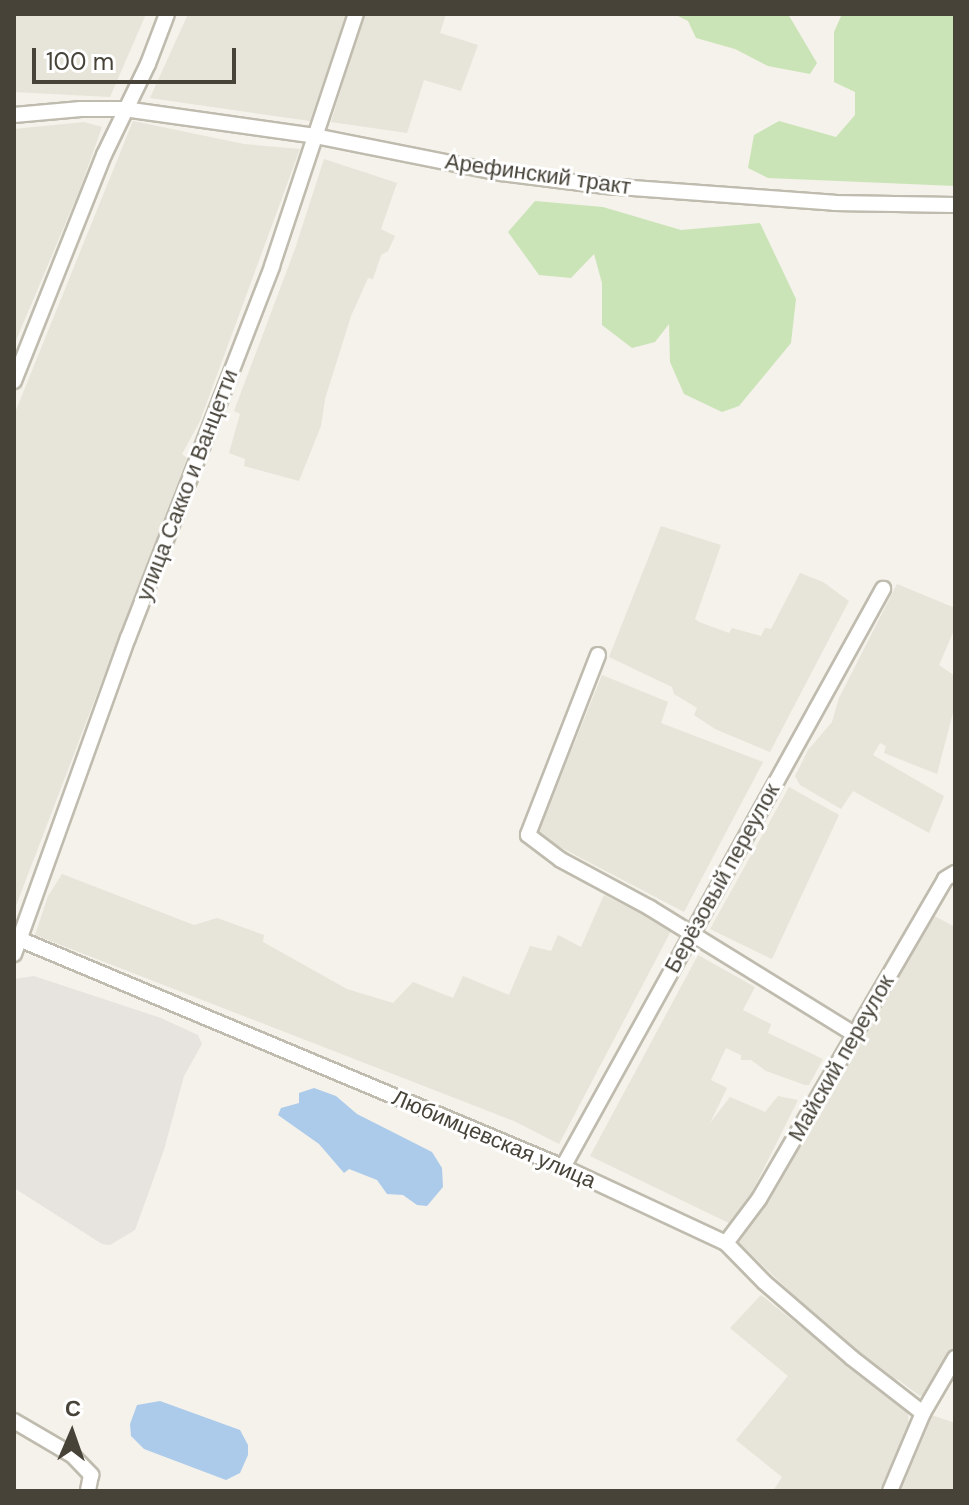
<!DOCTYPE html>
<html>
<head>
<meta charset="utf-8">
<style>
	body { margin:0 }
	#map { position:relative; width:969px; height:1505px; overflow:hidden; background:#f4f2ea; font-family:"DM Sans",sans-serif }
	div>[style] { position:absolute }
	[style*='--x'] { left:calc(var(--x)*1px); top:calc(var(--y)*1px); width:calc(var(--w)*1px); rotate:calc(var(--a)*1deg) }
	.residential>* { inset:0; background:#e7e4d9 }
	.industrial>* { inset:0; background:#e7e4df }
	.green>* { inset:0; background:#cbe4b7 }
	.water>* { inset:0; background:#accbeb }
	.roads { filter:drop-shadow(2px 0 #bfbbae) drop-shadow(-2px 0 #bfbbae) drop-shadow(0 2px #bfbbae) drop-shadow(0 -2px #bfbbae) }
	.minor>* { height:14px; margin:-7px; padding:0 7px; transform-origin:7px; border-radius:7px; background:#fff }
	span { translate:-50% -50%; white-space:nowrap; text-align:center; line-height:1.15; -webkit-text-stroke:6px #fff; paint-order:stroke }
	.street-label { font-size:22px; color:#474339 }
	.frame { position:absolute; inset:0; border:16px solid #474339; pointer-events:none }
	.north { position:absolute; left:32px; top:1393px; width:80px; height:80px; -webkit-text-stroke:6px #fff; paint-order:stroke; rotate:2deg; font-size:22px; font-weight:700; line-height:32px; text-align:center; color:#474339 }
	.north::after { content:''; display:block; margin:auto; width:28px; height:36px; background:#474339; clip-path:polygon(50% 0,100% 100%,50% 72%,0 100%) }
	.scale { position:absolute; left:32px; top:48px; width:204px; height:36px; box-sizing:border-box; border:4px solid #474339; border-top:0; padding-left:10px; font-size:24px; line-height:28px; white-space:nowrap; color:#474339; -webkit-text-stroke:6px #fff; paint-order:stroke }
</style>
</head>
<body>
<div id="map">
	<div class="residential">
		<i style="clip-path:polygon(14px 14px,146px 14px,110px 97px,14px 92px)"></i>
		<i style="clip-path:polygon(188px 14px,346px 14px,310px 121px,150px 98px)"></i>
		<i style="clip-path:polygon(364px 14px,446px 14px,440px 33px,478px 45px,461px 91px,424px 80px,407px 133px,331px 122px)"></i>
		<i style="clip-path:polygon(133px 121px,244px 144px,300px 149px,200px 421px,182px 454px,187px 458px,14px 911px,14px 415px)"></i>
		<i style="clip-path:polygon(84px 122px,102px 127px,80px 189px,14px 345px,14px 129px)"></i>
		<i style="clip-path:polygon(324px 159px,397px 183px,381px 229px,395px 236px,388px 251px,381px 255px,373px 279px,368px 278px,351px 316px,325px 399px,321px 426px,299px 481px,244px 466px,245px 459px,229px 453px,240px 414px,234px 411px,295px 249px)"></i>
		<i style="clip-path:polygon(661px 526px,721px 545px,695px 619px,699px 622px,729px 633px,732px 628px,761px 636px,765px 628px,771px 629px,800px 573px,823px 582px,849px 601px,770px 752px,715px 729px,694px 715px,697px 708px,674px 694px,672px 687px,609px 657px)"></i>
		<i style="clip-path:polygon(897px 584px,955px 608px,955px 628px,939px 665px,955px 676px,955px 705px,937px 774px,884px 753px,886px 746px,880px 743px,873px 755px,944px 796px,929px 833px,853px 791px,841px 809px,800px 785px,795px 776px,808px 750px,832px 722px,839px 698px)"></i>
		<i style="clip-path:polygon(602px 675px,668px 702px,661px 723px,763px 762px,684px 912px,537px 835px)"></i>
		<i style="clip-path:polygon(789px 787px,839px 815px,772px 959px,710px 929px)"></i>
		<i style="clip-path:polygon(62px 874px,194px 925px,217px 918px,264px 935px,263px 942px,347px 989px,393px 1003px,413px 982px,453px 998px,463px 976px,509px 995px,530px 946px,551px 951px,558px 935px,581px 947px,604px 895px,672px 929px,559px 1144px,514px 1121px,35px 935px,48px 896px)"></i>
		<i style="clip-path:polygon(929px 913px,955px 927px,955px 1344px,929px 1393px,920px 1396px,897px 1379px,895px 1381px,829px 1329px,738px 1242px,766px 1204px)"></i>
		<i style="clip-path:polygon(698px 955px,755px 987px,743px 1010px,771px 1024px,768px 1033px,823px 1059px,809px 1085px,805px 1085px,766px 1071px,751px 1060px,741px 1060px,741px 1055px,726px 1048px,711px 1080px,727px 1088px,710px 1123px,730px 1097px,765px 1112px,778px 1096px,798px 1100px,735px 1226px,590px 1156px)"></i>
		<i style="clip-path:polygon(761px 1295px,908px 1413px,909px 1429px,879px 1491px,773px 1491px,782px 1477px,736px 1440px,788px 1376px,730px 1328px)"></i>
		<i style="clip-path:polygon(931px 1415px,955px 1423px,955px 1491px,897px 1491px)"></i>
	</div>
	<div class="industrial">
		<i style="clip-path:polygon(34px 976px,161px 1018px,198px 1035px,202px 1044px,184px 1076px,164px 1150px,135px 1230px,110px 1245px,102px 1244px,14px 1188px,14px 979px)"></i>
	</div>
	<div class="green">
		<i style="clip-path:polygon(674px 14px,788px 14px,817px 63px,810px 74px,768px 66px,735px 49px,696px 38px,688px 21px)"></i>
		<i style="clip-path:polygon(842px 14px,955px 14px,955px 186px,768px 178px,748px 168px,754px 135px,779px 121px,836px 137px,855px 115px,855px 92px,834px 82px,834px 32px)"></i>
		<i style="clip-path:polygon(535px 201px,603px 207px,681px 230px,760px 223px,796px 299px,791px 343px,739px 406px,722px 412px,684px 394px,670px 362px,669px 324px,655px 342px,632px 348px,602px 325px,602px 283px,594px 254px,571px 278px,539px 275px,508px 232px)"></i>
	</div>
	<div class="water">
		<i style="clip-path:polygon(314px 1088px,336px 1096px,357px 1114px,432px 1152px,442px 1168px,443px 1187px,427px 1206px,417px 1205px,403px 1195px,387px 1194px,377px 1180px,349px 1169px,344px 1173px,319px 1144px,278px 1115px,281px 1108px,299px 1103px,299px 1093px)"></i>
		<i style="clip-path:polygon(160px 1401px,240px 1430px,248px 1445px,248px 1455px,240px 1473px,226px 1480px,144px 1449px,131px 1436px,130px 1424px,137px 1405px)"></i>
	</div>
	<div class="roads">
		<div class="minor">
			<i style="--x:14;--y:115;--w:67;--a:-5.1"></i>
			<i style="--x:81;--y:109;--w:43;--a:0"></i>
			<i style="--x:124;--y:109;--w:193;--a:8"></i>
			<i style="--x:315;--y:136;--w:190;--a:11.3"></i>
			<i style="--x:501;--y:173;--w:105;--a:7.1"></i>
			<i style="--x:605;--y:186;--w:230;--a:4.2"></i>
			<i style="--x:834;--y:203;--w:121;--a:0.9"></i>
			<i style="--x:14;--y:381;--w:243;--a:-68.3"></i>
			<i style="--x:104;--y:155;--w:101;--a:-64.2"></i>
			<i style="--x:148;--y:64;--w:53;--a:-69.2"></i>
			<i style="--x:598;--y:655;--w:193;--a:111.3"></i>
			<i style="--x:528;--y:835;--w:41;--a:37.1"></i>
			<i style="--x:561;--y:860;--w:101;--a:28.3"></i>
			<i style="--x:650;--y:908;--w:240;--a:31.7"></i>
			<i style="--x:19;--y:939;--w:590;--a:22.74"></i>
			<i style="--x:563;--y:1167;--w:180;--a:25"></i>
			<i style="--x:726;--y:1243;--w:54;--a:45.7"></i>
			<i style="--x:764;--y:1282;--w:116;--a:40.8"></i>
			<i style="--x:852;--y:1358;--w:90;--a:37.8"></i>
			<i style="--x:14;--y:954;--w:336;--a:-70.2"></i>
			<i style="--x:128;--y:638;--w:399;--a:-68.8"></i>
			<i style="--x:272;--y:266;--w:266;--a:-71.6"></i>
			<i style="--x:563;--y:1167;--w:661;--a:-61.03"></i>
			<i style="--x:726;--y:1243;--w:55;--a:-53.1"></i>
			<i style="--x:759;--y:1199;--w:370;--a:-59.8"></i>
			<i style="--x:945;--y:879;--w:12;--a:-31"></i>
			<i style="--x:14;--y:1421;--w:67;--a:30.4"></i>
			<i style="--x:72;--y:1455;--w:28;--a:46"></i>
			<i style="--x:91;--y:1475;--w:16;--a:101"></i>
			<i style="--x:890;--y:1491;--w:85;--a:-67.1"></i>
			<i style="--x:923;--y:1413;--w:64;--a:-59.8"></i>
		</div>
	</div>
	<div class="street-label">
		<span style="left:538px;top:174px;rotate:8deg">Арефинский тракт</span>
		<span style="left:187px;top:485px;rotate:-69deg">улица Сакко и Ванцетти</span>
		<span style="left:722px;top:878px;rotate:-61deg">Берёзовый переулок</span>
		<span style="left:841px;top:1058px;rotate:-60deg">Майский переулок</span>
		<span style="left:494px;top:1139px;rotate:23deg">Любимцевская улица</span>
	</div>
	<div class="frame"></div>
	<div class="north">С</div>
	<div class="scale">100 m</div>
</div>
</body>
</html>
